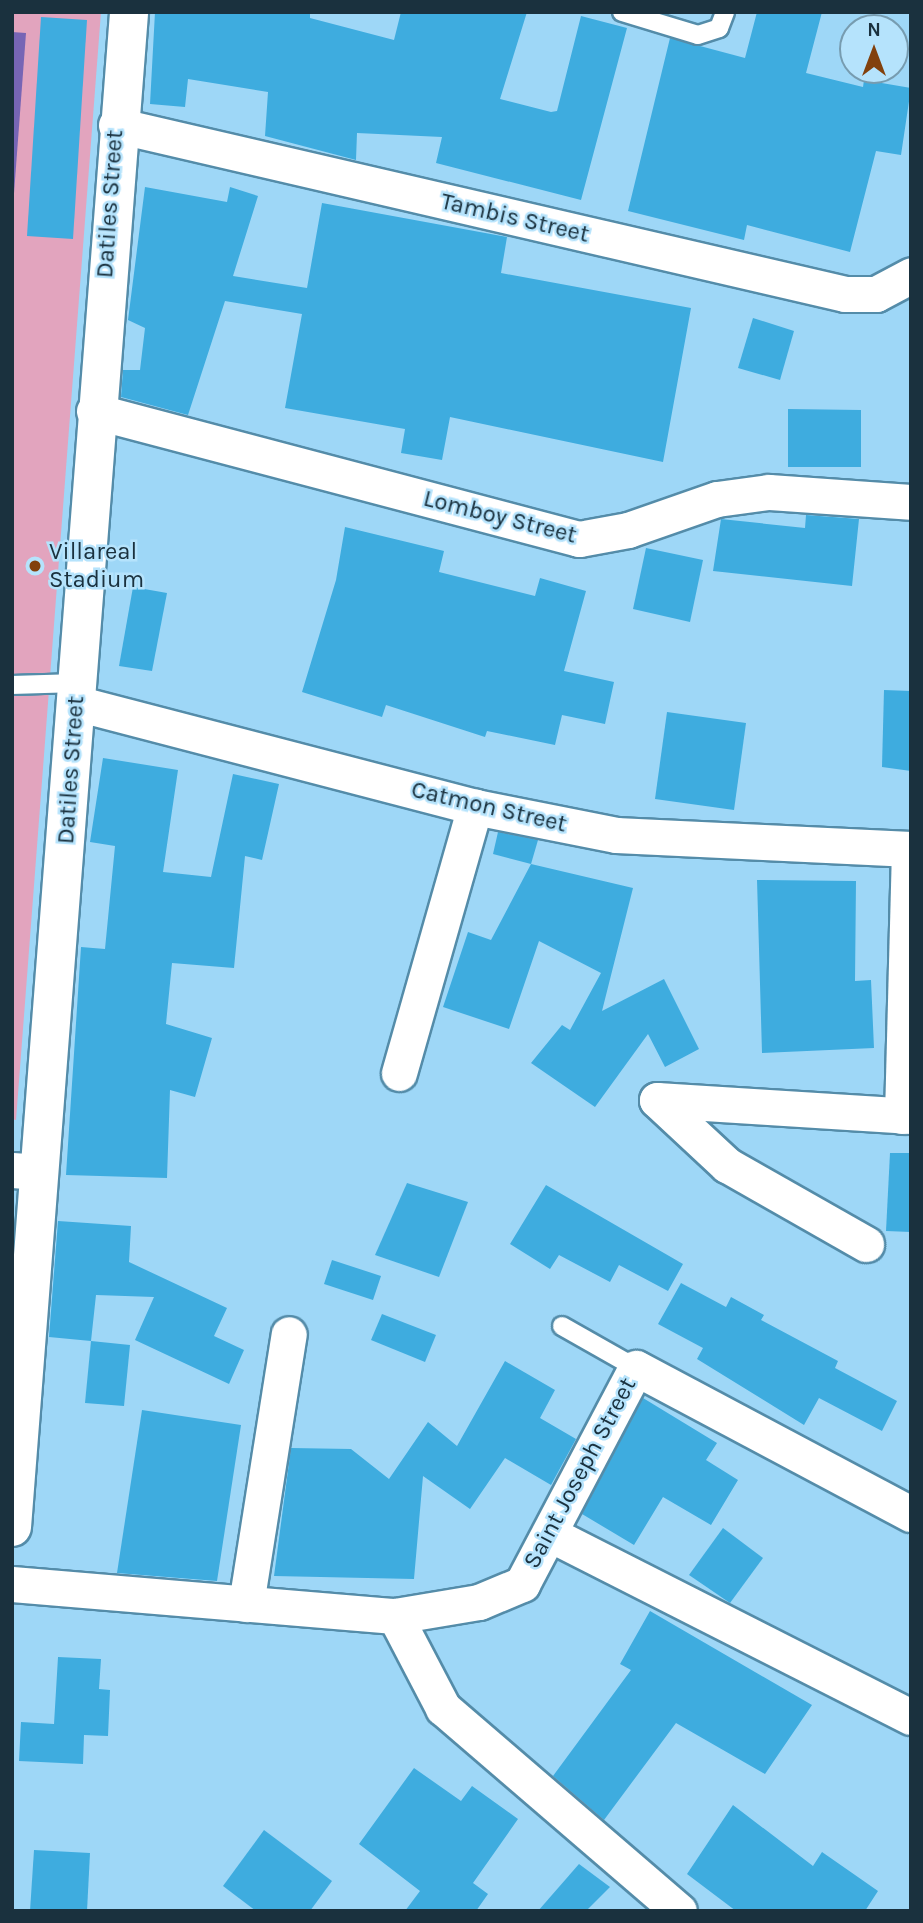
<!DOCTYPE html>
<html>
<head>
<meta charset="utf-8">
<style>
	body { margin:0 }
	#map { position:relative; width:923px; height:1923px; overflow:hidden; background:#9ed7f7; font-family:Karla,sans-serif }
	div>[style] { position:absolute }
	[style*='--x'] { left:calc(var(--x)*1px); top:calc(var(--y)*1px); width:calc(var(--w)*1px); rotate:calc(var(--a)*1deg) }
	.green>* { inset:0; background:#e2a4be }
	.water>* { inset:0; background:#7765b5 }
	.building>* { inset:0; background:#3eacdf }
	.roads { filter:drop-shadow(2px 0 #548ca9) drop-shadow(-2px 0 #548ca9) drop-shadow(0 2px #548ca9) drop-shadow(0 -2px #548ca9) }
	.service>* { height:18px; margin:-9px; padding:0 9px; transform-origin:9px; border-radius:9px; background:#fff }
	.minor>* { height:35px; margin:-17.5px; padding:0 17.5px; transform-origin:17.5px; border-radius:17.5px; background:#fff }
	.secondary>* { height:38px; margin:-19px; padding:0 19px; transform-origin:19px; border-radius:19px; background:#fff }
	.dots>* { width:19px; height:19px; translate:-50% -50%; box-sizing:border-box; border:4px solid #b5e3fc; border-radius:50% }
	span { translate:-50% -50%; white-space:nowrap; text-align:center; line-height:1.15; -webkit-text-stroke:5px #b5e3fc; paint-order:stroke }
	.street-label { font-size:24px; color:#1a313e }
	.poi-label { font-size:24px; color:#1a313e }
	.left { translate:0 -50%; text-align:left }
	.frame { position:absolute; inset:0; border:14px solid #1a313e; pointer-events:none }
	.north { position:absolute; left:839px; top:14px; width:70px; height:70px; box-sizing:border-box; background:#b5e3fc; border:2px solid #779cb0; border-radius:50%; rotate:0deg; font-size:19px; font-weight:700; line-height:28px; text-align:center; color:#1a313e }
	.north::after { content:''; display:block; margin:auto; width:24px; height:32px; background:#82410d; clip-path:polygon(50% 0,100% 100%,50% 72%,0 100%) }
</style>
</head>
<body>
<div id="map">
	<div class="green">
		<i style="clip-path:polygon(12px 12px,101px 12px,16px 1120px,12px 1119px)"></i>
	</div>
	<div class="water">
		<i style="clip-path:polygon(12px 32px,26px 33px,12px 220px)"></i>
	</div>
	<div class="building">
		<i style="clip-path:polygon(155px 12px,310px 12px,310px 18px,394px 40px,401px 12px,527px 12px,500px 99px,551px 112px,557px 111px,581px 16px,627px 28px,581px 200px,436px 163px,442px 137px,357px 133px,356px 160px,265px 136px,268px 92px,188px 79px,185px 107px,150px 104px)"></i>
		<i style="clip-path:polygon(757px 12px,822px 12px,806px 73px,863px 87px,864px 80px,911px 88px,901px 155px,876px 151px,850px 252px,747px 225px,744px 240px,628px 211px,670px 38px,745px 58px)"></i>
		<i style="clip-path:polygon(41px 17px,87px 20px,73px 239px,27px 236px)"></i>
		<i style="clip-path:polygon(145px 187px,227px 202px,230px 187px,258px 196px,233px 276px,307px 288px,322px 203px,507px 237px,501px 273px,691px 308px,663px 462px,450px 417px,442px 460px,401px 453px,405px 429px,285px 408px,302px 314px,225px 301px,188px 415px,121px 397px,123px 370px,140px 370px,145px 328px,128px 320px)"></i>
		<i style="clip-path:polygon(753px 318px,794px 331px,780px 380px,738px 368px)"></i>
		<i style="clip-path:polygon(788px 409px,861px 410px,861px 467px,788px 467px)"></i>
		<i style="clip-path:polygon(806px 515px,859px 519px,852px 586px,713px 571px,721px 519px,805px 528px)"></i>
		<i style="clip-path:polygon(345px 527px,444px 551px,439px 572px,535px 596px,540px 578px,586px 591px,564px 671px,614px 682px,605px 724px,562px 715px,555px 745px,487px 731px,485px 737px,386px 705px,382px 717px,302px 692px,336px 580px)"></i>
		<i style="clip-path:polygon(646px 548px,703px 560px,690px 622px,633px 609px)"></i>
		<i style="clip-path:polygon(133px 587px,167px 593px,152px 671px,119px 666px)"></i>
		<i style="clip-path:polygon(884px 690px,911px 691px,911px 771px,882px 767px)"></i>
		<i style="clip-path:polygon(667px 712px,746px 723px,734px 810px,655px 799px)"></i>
		<i style="clip-path:polygon(103px 758px,178px 770px,163px 872px,211px 877px,233px 774px,279px 784px,262px 860px,245px 856px,234px 968px,172px 963px,166px 1024px,212px 1038px,195px 1097px,170px 1090px,167px 1178px,66px 1175px,81px 947px,105px 949px,115px 846px,90px 842px)"></i>
		<i style="clip-path:polygon(498px 832px,538px 840px,531px 864px,493px 854px)"></i>
		<i style="clip-path:polygon(531px 864px,633px 888px,602px 1011px,664px 979px,699px 1049px,665px 1067px,648px 1034px,595px 1107px,531px 1063px,562px 1025px,570px 1030px,601px 973px,539px 941px,509px 1029px,443px 1007px,468px 932px,491px 940px)"></i>
		<i style="clip-path:polygon(757px 880px,856px 881px,855px 981px,871px 980px,874px 1048px,762px 1053px)"></i>
		<i style="clip-path:polygon(890px 1153px,911px 1153px,911px 1232px,886px 1231px)"></i>
		<i style="clip-path:polygon(407px 1183px,468px 1202px,439px 1277px,375px 1255px)"></i>
		<i style="clip-path:polygon(546px 1185px,683px 1264px,668px 1291px,619px 1265px,610px 1282px,559px 1255px,550px 1269px,510px 1244px)"></i>
		<i style="clip-path:polygon(58px 1221px,131px 1226px,129px 1262px,227px 1308px,214px 1336px,244px 1350px,229px 1384px,135px 1340px,154px 1297px,96px 1295px,91px 1341px,49px 1337px)"></i>
		<i style="clip-path:polygon(332px 1260px,381px 1276px,373px 1300px,324px 1284px)"></i>
		<i style="clip-path:polygon(681px 1283px,726px 1307px,731px 1297px,764px 1315px,761px 1320px,838px 1361px,835px 1368px,897px 1401px,882px 1431px,819px 1398px,804px 1425px,697px 1359px,703px 1348px,658px 1324px)"></i>
		<i style="clip-path:polygon(382px 1314px,436px 1335px,425px 1362px,371px 1340px)"></i>
		<i style="clip-path:polygon(91px 1341px,130px 1345px,124px 1406px,85px 1403px)"></i>
		<i style="clip-path:polygon(505px 1361px,555px 1390px,540px 1418px,576px 1439px,551px 1485px,505px 1458px,470px 1509px,423px 1476px,414px 1579px,274px 1576px,291px 1448px,351px 1449px,389px 1479px,428px 1422px,457px 1446px)"></i>
		<i style="clip-path:polygon(643px 1398px,717px 1443px,706px 1460px,738px 1480px,711px 1525px,663px 1497px,634px 1545px,582px 1514px)"></i>
		<i style="clip-path:polygon(142px 1410px,241px 1425px,217px 1581px,117px 1573px)"></i>
		<i style="clip-path:polygon(723px 1528px,763px 1558px,730px 1603px,689px 1575px)"></i>
		<i style="clip-path:polygon(650px 1611px,812px 1705px,765px 1774px,676px 1723px,604px 1820px,553px 1776px,631px 1670px,620px 1664px)"></i>
		<i style="clip-path:polygon(58px 1657px,101px 1659px,99px 1689px,110px 1690px,108px 1736px,84px 1735px,83px 1764px,19px 1761px,21px 1722px,54px 1724px)"></i>
		<i style="clip-path:polygon(414px 1768px,461px 1801px,472px 1786px,518px 1819px,473px 1883px,488px 1894px,476px 1911px,405px 1911px,420px 1891px,359px 1844px)"></i>
		<i style="clip-path:polygon(733px 1805px,813px 1866px,822px 1852px,878px 1891px,865px 1911px,736px 1911px,687px 1874px)"></i>
		<i style="clip-path:polygon(264px 1830px,332px 1881px,310px 1911px,256px 1911px,223px 1886px)"></i>
		<i style="clip-path:polygon(34px 1850px,90px 1853px,87px 1911px,30px 1911px)"></i>
		<i style="clip-path:polygon(579px 1864px,610px 1887px,586px 1911px,538px 1911px)"></i>
	</div>
	<div class="roads">
		<div class="service">
			<i style="--x:622;--y:12;--w:79;--a:16.8"></i>
			<i style="--x:698;--y:35;--w:22;--a:-18"></i>
			<i style="--x:719;--y:28;--w:17;--a:-69"></i>
			<i style="--x:12;--y:685;--w:65;--a:-1.8"></i>
			<i style="--x:562;--y:1326;--w:85;--a:29.6"></i>
		</div>
		<div class="minor">
			<i style="--x:116;--y:125;--w:748;--a:13.05"></i>
			<i style="--x:845;--y:294;--w:31;--a:0"></i>
			<i style="--x:876;--y:294;--w:40;--a:-28"></i>
			<i style="--x:94;--y:411;--w:502;--a:14.78"></i>
			<i style="--x:579;--y:539;--w:50;--a:-10.4"></i>
			<i style="--x:628;--y:530;--w:94;--a:-19.2"></i>
			<i style="--x:717;--y:499;--w:52;--a:-7.7"></i>
			<i style="--x:769;--y:492;--w:142;--a:4"></i>
			<i style="--x:76;--y:703;--w:412;--a:14.6"></i>
			<i style="--x:475;--y:807;--w:144;--a:11.2"></i>
			<i style="--x:616;--y:835;--w:295;--a:2.7"></i>
			<i style="--x:399;--y:1073;--w:277;--a:-74.1"></i>
			<i style="--x:657;--y:1100;--w:96;--a:42.9"></i>
			<i style="--x:727;--y:1165;--w:160;--a:29.6"></i>
			<i style="--x:657;--y:1100;--w:255;--a:3.6"></i>
			<i style="--x:902;--y:1116;--w:267;--a:-88.5"></i>
			<i style="--x:12;--y:1170;--w:28;--a:4"></i>
			<i style="--x:552;--y:1535;--w:402;--a:26.9"></i>
			<i style="--x:12;--y:1584;--w:384;--a:4.8"></i>
			<i style="--x:395;--y:1616;--w:85;--a:-9.5"></i>
			<i style="--x:479;--y:1602;--w:47;--a:-22.7"></i>
			<i style="--x:522;--y:1584;--w:244;--a:-62.2"></i>
			<i style="--x:636;--y:1368;--w:311;--a:28"></i>
			<i style="--x:246;--y:1604;--w:273;--a:-81"></i>
			<i style="--x:395;--y:1616;--w:104;--a:62.4"></i>
			<i style="--x:443;--y:1708;--w:311;--a:40.7"></i>
		</div>
		<div class="secondary">
			<i style="--x:12;--y:1527;--w:1520;--a:-85.58"></i>
		</div>
	</div>
	<div class="dots">
		<i style="left:35px;top:566px;background:#82410d"></i>
	</div>
	<div class="street-label">
		<span style="left:110px;top:204px;rotate:-86deg">Datiles Street</span>
		<span style="left:515px;top:218px;rotate:13deg">Tambis Street</span>
		<span style="left:500px;top:517px;rotate:14deg">Lomboy Street</span>
		<span style="left:71px;top:770px;rotate:-86deg">Datiles Street</span>
		<span style="left:489px;top:807px;rotate:13deg">Catmon Street</span>
		<span style="left:580px;top:1473px;rotate:-62deg">Saint Joseph Street</span>
	</div>
	<div class="poi-label">
		<span class="left" style="left:49px;top:566px">Villareal<br>Stadium</span>
	</div>
	<div class="frame"></div>
	<div class="north">N</div>
</div>
</body>
</html>
